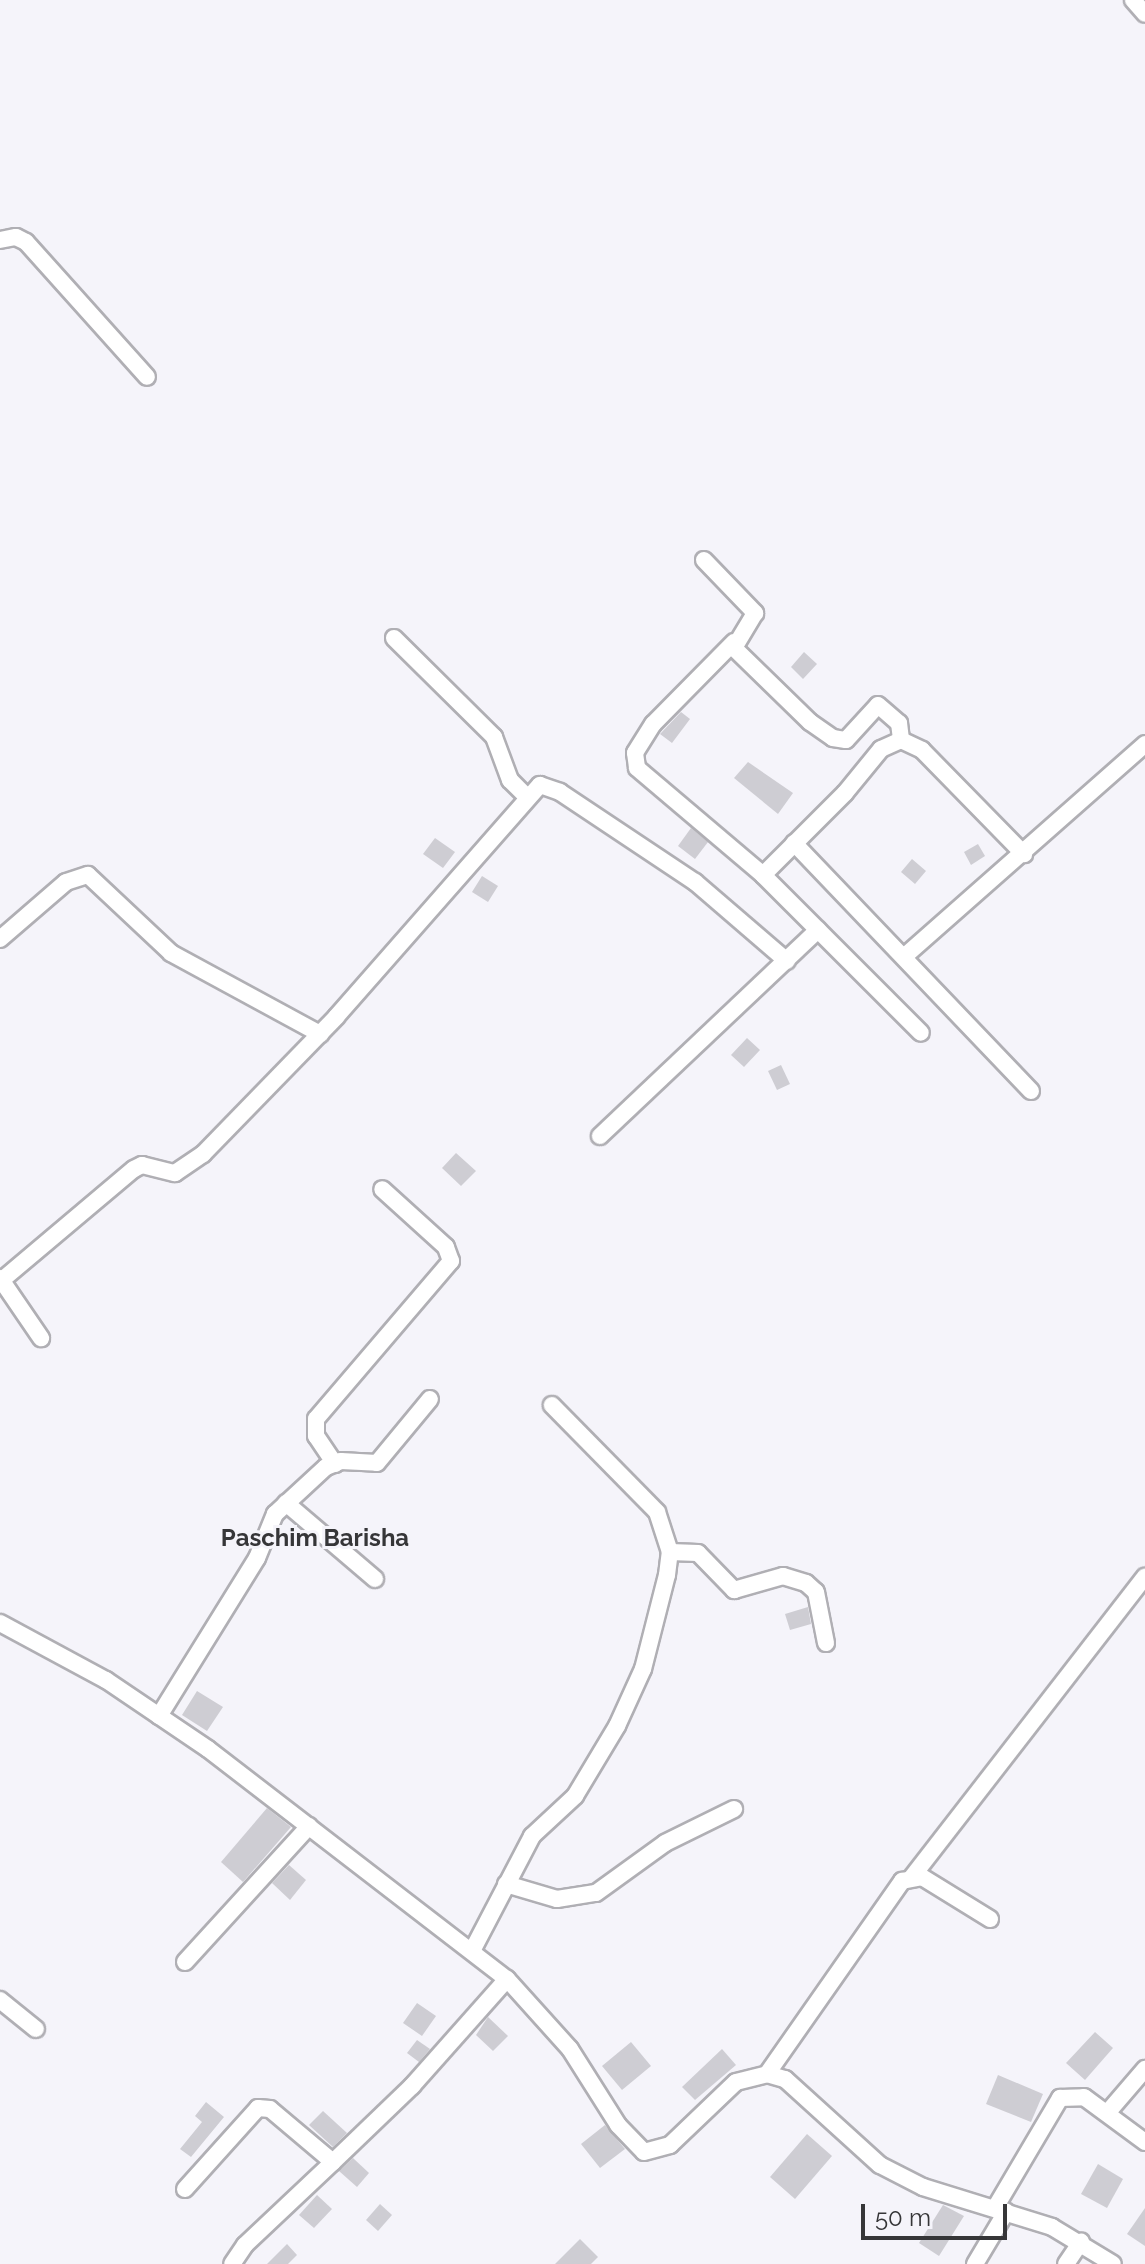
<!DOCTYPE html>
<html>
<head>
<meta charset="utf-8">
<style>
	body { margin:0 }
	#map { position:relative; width:1145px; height:2264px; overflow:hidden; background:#f5f4fa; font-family:Raleway,sans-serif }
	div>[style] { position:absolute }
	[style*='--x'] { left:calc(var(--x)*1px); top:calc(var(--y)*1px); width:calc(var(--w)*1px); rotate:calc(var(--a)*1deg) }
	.building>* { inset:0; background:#cecdd3 }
	.roads { filter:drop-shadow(2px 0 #b0afb4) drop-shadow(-2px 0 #b0afb4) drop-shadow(0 2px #b0afb4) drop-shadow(0 -2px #b0afb4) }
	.minor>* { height:16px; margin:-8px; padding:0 8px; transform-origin:8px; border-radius:8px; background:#fff }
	span { translate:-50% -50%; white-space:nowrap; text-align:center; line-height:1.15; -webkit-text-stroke:6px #f5f4fa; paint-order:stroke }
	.neighbourhood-label { font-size:24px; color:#363638; font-weight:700 }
	.scale { position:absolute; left:861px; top:2204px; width:146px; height:36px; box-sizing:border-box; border:4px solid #363638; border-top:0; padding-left:10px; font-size:24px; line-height:28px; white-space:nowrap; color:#363638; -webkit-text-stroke:6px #f5f4fa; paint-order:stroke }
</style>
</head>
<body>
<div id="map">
	<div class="building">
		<i style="clip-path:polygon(804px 652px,817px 664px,803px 679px,791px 667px)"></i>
		<i style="clip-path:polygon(681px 712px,690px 719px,672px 743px,660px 734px)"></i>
		<i style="clip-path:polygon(748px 762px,793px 793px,778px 814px,734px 778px)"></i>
		<i style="clip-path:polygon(691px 828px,708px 842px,695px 859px,678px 846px)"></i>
		<i style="clip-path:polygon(435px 838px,455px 852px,443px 868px,423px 854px)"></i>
		<i style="clip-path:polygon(978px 844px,985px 856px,971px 865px,964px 852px)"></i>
		<i style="clip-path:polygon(912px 859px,926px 871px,915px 884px,901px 872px)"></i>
		<i style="clip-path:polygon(482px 876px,498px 886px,488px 902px,472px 892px)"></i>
		<i style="clip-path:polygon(747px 1038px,760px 1050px,744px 1067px,731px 1055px)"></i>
		<i style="clip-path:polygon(781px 1065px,790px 1084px,777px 1090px,768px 1071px)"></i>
		<i style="clip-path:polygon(456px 1153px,476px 1171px,461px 1186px,442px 1168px)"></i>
		<i style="clip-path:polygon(808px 1607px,811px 1624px,790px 1630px,785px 1614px)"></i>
		<i style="clip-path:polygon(197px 1691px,223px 1707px,207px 1731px,182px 1715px)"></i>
		<i style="clip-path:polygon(267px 1808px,291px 1827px,243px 1882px,221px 1862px)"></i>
		<i style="clip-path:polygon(289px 1865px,306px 1880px,290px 1900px,272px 1883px)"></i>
		<i style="clip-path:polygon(417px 2003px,436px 2016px,422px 2036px,403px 2023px)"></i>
		<i style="clip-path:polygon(488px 2017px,508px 2036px,493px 2051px,476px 2035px)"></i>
		<i style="clip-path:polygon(1095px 2032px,1113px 2048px,1085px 2080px,1066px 2063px)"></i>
		<i style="clip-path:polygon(417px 2040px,430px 2049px,419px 2062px,407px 2053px)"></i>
		<i style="clip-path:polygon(631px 2042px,651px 2066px,622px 2090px,602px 2066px)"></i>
		<i style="clip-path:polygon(722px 2049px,736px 2065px,695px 2100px,682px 2087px)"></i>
		<i style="clip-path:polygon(998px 2075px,1043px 2094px,1031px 2122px,986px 2104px)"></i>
		<i style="clip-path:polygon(206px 2102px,224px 2117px,191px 2157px,180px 2149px,202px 2122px,195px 2116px)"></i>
		<i style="clip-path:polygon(323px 2111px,347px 2133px,333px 2147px,309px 2125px)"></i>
		<i style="clip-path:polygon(605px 2125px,625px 2149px,600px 2168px,581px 2144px)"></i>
		<i style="clip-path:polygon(807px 2134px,832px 2156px,795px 2199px,770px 2177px)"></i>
		<i style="clip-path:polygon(353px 2158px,369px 2173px,357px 2187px,339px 2171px)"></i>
		<i style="clip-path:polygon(1098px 2164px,1123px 2179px,1107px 2208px,1081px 2194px)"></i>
		<i style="clip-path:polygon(317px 2195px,332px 2209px,314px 2228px,299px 2215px)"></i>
		<i style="clip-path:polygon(380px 2204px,392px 2215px,378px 2231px,366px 2220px)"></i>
		<i style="clip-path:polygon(943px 2205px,964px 2216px,939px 2256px,919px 2243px)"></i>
		<i style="clip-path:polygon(1145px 2208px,1145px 2246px,1127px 2234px)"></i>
		<i style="clip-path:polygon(580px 2239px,598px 2257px,591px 2264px,555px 2264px)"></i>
		<i style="clip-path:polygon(287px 2244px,297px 2255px,288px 2264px,267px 2264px)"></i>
	</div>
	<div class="roads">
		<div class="minor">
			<i style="--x:1133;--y:0;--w:18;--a:49"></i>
			<i style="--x:0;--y:240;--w:16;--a:-11"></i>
			<i style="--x:16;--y:237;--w:11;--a:27"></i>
			<i style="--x:26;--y:242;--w:181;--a:48.1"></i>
			<i style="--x:704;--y:560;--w:74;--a:46.1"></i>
			<i style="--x:755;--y:613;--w:41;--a:121"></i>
			<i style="--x:734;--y:648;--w:106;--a:44.2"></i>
			<i style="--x:810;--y:722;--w:28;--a:35"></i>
			<i style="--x:833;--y:738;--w:13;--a:9"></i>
			<i style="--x:846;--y:740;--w:47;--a:-47.6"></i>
			<i style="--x:878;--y:705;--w:28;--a:41"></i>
			<i style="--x:899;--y:723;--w:17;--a:83"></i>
			<i style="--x:394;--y:638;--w:141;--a:44.7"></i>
			<i style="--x:494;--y:737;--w:46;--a:69.6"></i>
			<i style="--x:510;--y:780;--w:25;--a:45"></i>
			<i style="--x:734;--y:642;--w:115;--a:134.6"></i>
			<i style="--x:653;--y:724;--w:34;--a:122"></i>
			<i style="--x:635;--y:753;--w:15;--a:82"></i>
			<i style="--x:637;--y:768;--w:165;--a:40.3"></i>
			<i style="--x:763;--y:875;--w:223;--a:45"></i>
			<i style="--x:794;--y:843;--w:343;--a:46.3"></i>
			<i style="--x:763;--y:875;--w:116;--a:-45"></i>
			<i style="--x:845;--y:793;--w:57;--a:-50.7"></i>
			<i style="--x:881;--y:749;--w:22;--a:-24"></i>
			<i style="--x:901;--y:740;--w:23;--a:25"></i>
			<i style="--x:922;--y:750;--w:146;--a:45.6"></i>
			<i style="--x:0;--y:939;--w:87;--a:-40.8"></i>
			<i style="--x:66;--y:882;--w:23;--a:-18"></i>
			<i style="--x:88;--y:875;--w:114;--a:43.2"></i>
			<i style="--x:171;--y:953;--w:170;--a:28.5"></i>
			<i style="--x:906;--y:955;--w:319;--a:-41.4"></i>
			<i style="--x:600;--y:1136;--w:300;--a:-43.4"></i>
			<i style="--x:0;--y:1278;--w:73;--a:55.7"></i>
			<i style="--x:2;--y:1280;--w:172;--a:-40.1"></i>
			<i style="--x:134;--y:1169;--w:9;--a:-27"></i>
			<i style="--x:142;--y:1165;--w:34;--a:14"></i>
			<i style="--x:175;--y:1173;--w:34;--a:-34"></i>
			<i style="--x:203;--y:1154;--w:191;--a:-45.8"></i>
			<i style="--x:336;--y:1017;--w:309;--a:-48.7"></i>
			<i style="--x:540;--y:785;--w:21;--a:19"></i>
			<i style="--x:560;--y:792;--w:162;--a:33.7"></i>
			<i style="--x:695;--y:882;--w:121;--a:40.7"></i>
			<i style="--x:335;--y:1464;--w:34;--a:-124"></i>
			<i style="--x:316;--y:1436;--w:17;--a:-90"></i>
			<i style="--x:316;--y:1419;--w:208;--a:-49.5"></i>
			<i style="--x:451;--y:1261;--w:15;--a:-110"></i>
			<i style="--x:446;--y:1247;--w:86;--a:-137.8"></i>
			<i style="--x:286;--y:1503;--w:117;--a:40.5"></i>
			<i style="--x:670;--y:1552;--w:28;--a:2"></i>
			<i style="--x:698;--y:1553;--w:52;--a:45.8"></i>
			<i style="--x:734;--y:1590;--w:51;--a:-15.9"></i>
			<i style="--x:783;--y:1576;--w:24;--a:17"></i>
			<i style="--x:806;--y:1583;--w:13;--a:42"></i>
			<i style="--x:816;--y:1592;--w:52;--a:78.9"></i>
			<i style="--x:0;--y:1623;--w:120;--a:28.3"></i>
			<i style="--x:106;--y:1680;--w:123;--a:34.1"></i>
			<i style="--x:208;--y:1749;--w:377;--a:37.6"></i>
			<i style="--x:507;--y:1979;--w:94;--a:48"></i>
			<i style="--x:570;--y:2049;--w:90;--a:57.7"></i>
			<i style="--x:618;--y:2125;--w:37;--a:46"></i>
			<i style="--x:644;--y:2152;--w:27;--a:-15"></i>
			<i style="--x:670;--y:2145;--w:91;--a:-43.7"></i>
			<i style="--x:736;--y:2082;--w:32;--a:-14"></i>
			<i style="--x:767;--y:2074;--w:19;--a:16"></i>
			<i style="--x:785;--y:2079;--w:128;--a:42.2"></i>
			<i style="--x:880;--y:2165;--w:48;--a:27.1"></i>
			<i style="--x:923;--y:2187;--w:135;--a:17.2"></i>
			<i style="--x:1052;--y:2227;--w:71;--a:31.2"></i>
			<i style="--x:159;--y:1716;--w:186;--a:-58.2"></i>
			<i style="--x:257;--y:1558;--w:48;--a:-67.8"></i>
			<i style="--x:275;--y:1514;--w:69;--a:-42.7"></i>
			<i style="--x:326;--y:1467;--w:16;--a:-22"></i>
			<i style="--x:341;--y:1461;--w:36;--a:3"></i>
			<i style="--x:377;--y:1463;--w:83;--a:-50.4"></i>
			<i style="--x:912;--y:1877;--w:380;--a:-52.2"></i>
			<i style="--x:506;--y:1884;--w:53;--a:16.4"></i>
			<i style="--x:557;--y:1899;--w:39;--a:-9"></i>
			<i style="--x:596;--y:1893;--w:85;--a:-35.9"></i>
			<i style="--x:665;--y:1843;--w:77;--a:-26.2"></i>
			<i style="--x:472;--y:1951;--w:130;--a:-62.4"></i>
			<i style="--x:532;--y:1836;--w:59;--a:-42.9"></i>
			<i style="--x:575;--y:1796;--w:82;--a:-59"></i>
			<i style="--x:617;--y:1726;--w:63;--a:-65.5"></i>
			<i style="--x:643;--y:1669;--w:97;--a:-75.7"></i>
			<i style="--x:667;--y:1575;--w:23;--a:-83"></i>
			<i style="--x:670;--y:1552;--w:42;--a:-108"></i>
			<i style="--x:657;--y:1512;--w:150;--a:-134.5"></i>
			<i style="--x:185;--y:1962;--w:184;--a:-47.6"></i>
			<i style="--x:0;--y:2000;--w:46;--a:38.9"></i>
			<i style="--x:767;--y:2074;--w:236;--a:-55"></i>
			<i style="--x:902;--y:1881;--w:20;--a:-11"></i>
			<i style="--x:922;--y:1877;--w:80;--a:31.7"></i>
			<i style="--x:1108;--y:2112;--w:57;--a:-49.3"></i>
			<i style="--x:333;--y:2162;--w:110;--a:-43.9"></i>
			<i style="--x:412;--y:2086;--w:143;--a:-48.4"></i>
			<i style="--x:185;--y:2189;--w:109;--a:-48"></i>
			<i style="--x:258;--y:2108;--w:12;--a:5"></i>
			<i style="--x:270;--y:2109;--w:82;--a:40.1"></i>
			<i style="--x:333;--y:2162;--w:121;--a:136.7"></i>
			<i style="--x:245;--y:2245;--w:23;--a:124"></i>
			<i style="--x:995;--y:2208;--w:128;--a:-59.4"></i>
			<i style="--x:1060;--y:2098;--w:24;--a:-2"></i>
			<i style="--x:1084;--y:2097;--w:76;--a:36.4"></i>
			<i style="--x:975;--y:2264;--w:61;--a:-59.2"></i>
			<i style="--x:1066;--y:2264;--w:27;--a:-56"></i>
		</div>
	</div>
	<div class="neighbourhood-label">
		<span style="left:315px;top:1538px">Paschim Barisha</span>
	</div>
	<div class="scale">50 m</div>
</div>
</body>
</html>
